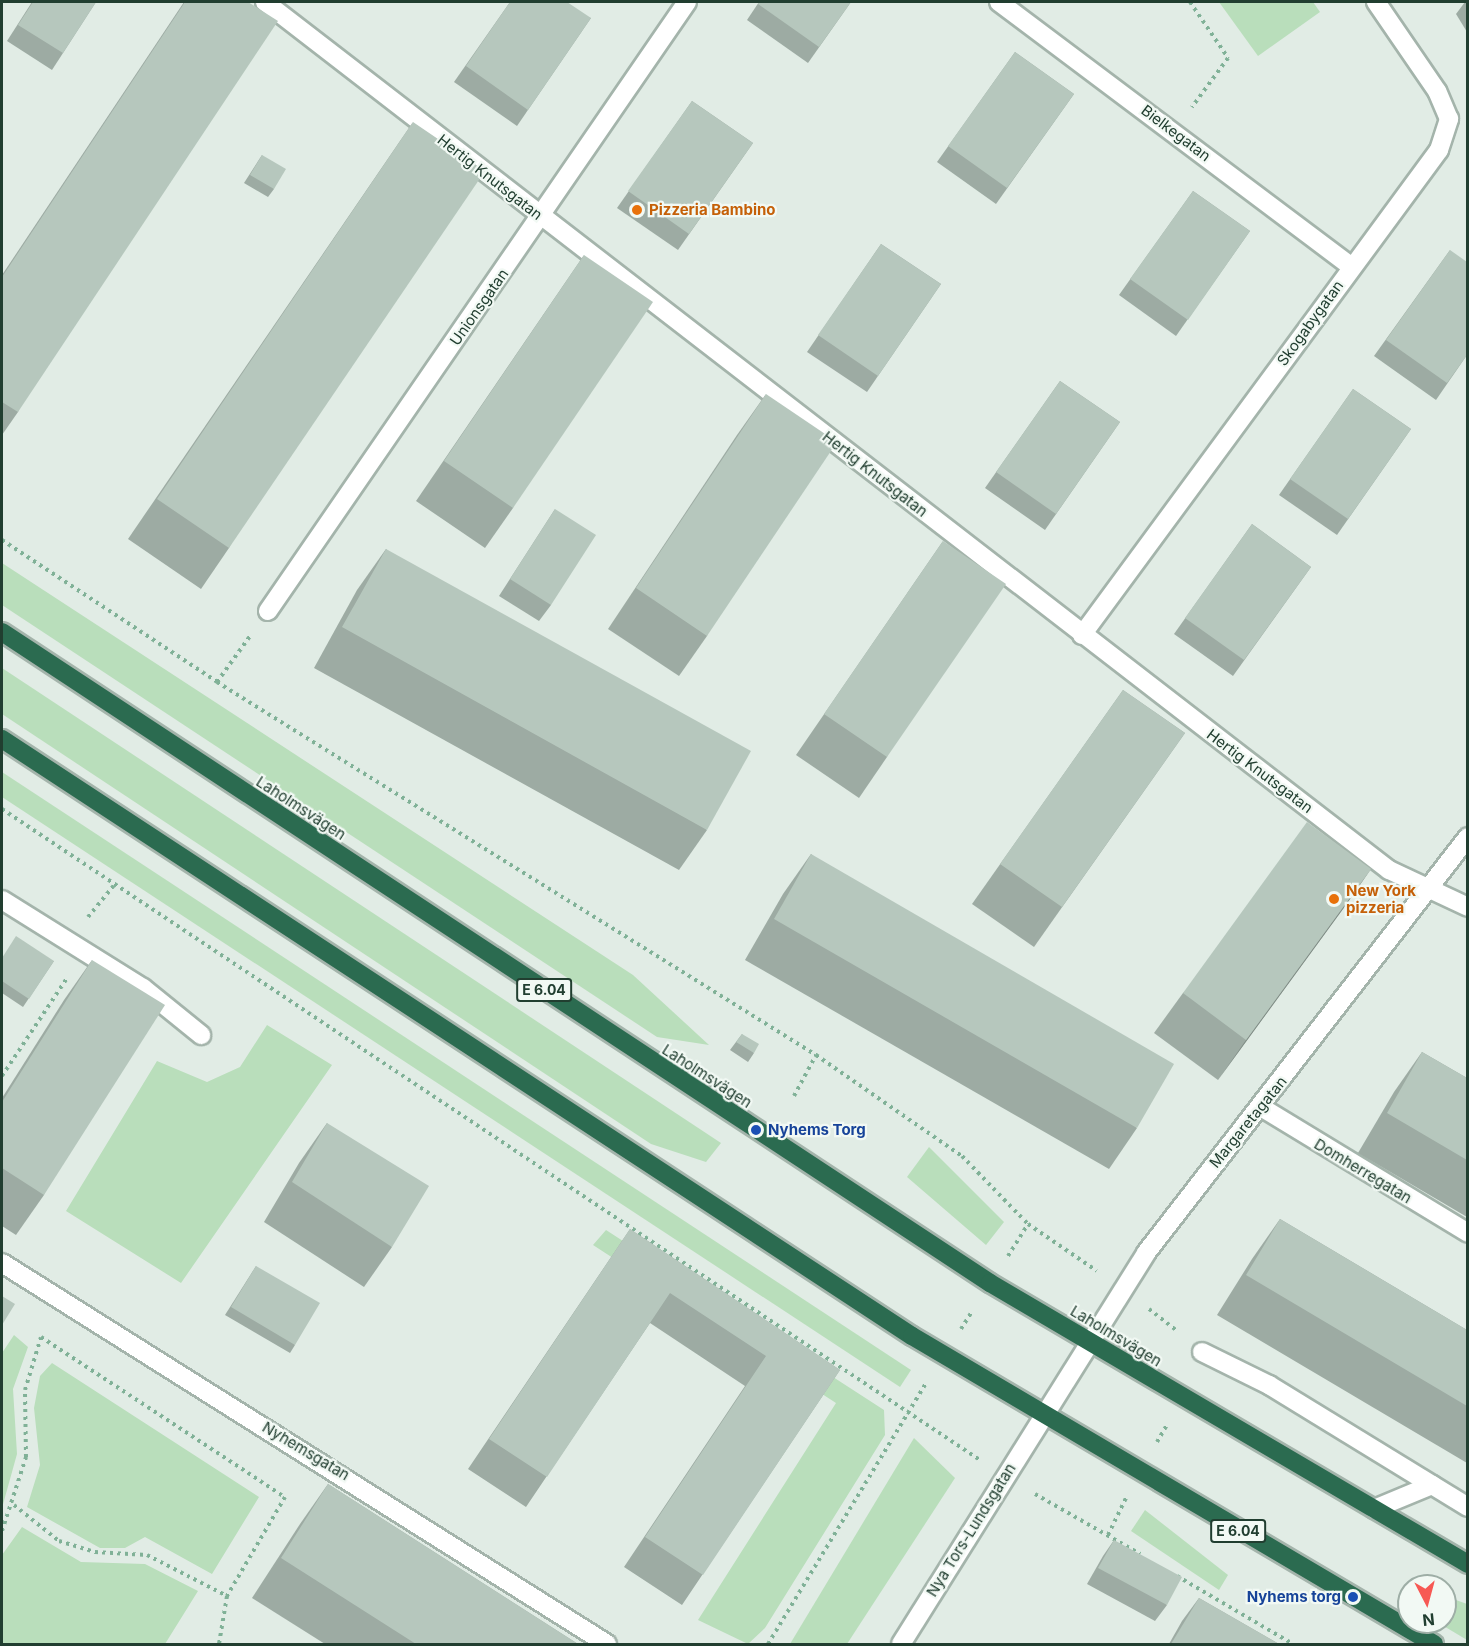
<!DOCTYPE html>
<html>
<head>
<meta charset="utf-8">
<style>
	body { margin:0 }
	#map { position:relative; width:1469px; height:1646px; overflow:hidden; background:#e1ece5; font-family:Inter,sans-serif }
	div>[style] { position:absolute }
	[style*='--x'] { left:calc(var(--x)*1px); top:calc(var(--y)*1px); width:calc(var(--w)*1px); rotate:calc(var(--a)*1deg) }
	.green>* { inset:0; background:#b9debb }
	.path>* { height:4px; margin-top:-2px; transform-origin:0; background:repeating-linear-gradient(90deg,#80b197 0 3px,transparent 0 7.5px) }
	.roads { filter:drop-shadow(2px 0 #a4b4ab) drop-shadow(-2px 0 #a4b4ab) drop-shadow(0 2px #a4b4ab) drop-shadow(0 -2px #a4b4ab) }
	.minor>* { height:18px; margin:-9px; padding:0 9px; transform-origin:9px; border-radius:9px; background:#fff }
	.highway>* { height:18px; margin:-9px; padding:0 9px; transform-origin:9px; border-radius:9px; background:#2b6b50 }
	.wall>* { inset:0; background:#9daba3 }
	.shaded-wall>* { inset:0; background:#7f8b84 }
	.building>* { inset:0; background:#b6c7bd }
	.dots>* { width:16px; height:16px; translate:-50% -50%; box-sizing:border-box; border:3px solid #f2f9f4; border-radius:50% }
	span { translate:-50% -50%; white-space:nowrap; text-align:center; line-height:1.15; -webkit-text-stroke:4.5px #f2f9f4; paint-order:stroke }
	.shield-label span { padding:2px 4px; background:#f2f9f4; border:2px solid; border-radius:4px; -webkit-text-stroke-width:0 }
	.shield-label { font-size:14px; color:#213e30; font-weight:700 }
	.street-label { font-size:15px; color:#213e30 }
	.food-label { font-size:15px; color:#c56008; font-weight:700 }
	.left { translate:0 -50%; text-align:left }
	.transit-label { font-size:15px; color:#164399; font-weight:700 }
	.right { translate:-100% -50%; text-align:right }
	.frame { position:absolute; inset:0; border:3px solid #213e30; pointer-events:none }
	.north { position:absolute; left:1397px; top:1574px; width:60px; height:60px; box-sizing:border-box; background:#f2f9f4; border:2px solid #9eaea6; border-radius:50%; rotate:174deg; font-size:16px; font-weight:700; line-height:24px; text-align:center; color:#213e30 }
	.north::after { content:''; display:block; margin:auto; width:21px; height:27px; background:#f75954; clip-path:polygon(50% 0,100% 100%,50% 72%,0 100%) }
</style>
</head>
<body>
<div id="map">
	<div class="green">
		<i style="clip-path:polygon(1219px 2px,1313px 2px,1320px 12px,1258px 56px)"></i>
		<i style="clip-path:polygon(2px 563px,633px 975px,709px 1045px,657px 1037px,2px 605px)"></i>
		<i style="clip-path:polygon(2px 668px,721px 1143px,706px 1162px,651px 1144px,2px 714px)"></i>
		<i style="clip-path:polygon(2px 772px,911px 1370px,900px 1387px,2px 797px)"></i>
		<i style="clip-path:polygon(267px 1025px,332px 1065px,181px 1283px,66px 1211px,157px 1061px,207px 1082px,240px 1067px)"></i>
		<i style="clip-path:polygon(929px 1147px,1004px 1222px,986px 1245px,907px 1177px)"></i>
		<i style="clip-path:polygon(606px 1230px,884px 1410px,885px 1435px,765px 1628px,748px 1644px,698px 1620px,836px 1403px,593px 1245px)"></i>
		<i style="clip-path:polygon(14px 1335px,28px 1347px,13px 1389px,17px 1454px,2px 1508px,2px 1353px)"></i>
		<i style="clip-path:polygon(52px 1363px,259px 1497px,212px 1574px,145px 1537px,125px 1548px,100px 1548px,27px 1507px,40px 1465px,34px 1408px,40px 1376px)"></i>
		<i style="clip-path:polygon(914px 1438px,955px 1478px,847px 1644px,790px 1644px)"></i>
		<i style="clip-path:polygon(1145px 1510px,1228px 1575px,1219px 1590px,1131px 1531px)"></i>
		<i style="clip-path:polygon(22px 1527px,81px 1562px,145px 1564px,198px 1591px,165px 1644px,2px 1644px,2px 1555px)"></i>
		<i style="clip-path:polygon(1445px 1596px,1467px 1604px,1467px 1640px,1437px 1622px,1445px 1622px)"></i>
	</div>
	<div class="path">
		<i style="--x:1190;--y:2;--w:68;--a:55.8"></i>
		<i style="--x:1228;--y:58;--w:61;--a:126.3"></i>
		<i style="--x:2;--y:540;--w:258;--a:33.4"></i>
		<i style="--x:217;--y:682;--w:706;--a:31.91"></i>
		<i style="--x:816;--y:1055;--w:178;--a:34.7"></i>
		<i style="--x:962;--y:1156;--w:95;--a:45.9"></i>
		<i style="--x:1028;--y:1224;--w:83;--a:34.3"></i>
		<i style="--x:217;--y:682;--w:57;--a:-54.3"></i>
		<i style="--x:2;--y:809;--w:1175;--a:33.65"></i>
		<i style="--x:88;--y:917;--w:43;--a:-50.7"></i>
		<i style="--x:2;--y:1076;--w:118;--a:-56.4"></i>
		<i style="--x:794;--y:1096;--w:47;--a:-61.8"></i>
		<i style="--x:1008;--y:1256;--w:38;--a:-58"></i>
		<i style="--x:1149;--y:1309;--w:37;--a:38"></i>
		<i style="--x:961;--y:1329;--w:22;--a:-58"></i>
		<i style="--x:1157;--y:1442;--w:20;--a:-60"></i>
		<i style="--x:1035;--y:1494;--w:121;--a:29.7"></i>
		<i style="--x:14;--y:1505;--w:58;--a:38.7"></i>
		<i style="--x:59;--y:1541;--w:38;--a:17"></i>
		<i style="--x:95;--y:1552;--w:52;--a:3.3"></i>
		<i style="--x:147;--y:1555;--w:90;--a:27.1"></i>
		<i style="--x:2;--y:1531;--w:78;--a:-72"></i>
		<i style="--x:26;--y:1457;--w:67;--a:-90.9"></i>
		<i style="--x:25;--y:1390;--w:55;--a:-73.2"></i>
		<i style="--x:41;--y:1337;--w:292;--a:33.3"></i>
		<i style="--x:285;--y:1497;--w:115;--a:120.4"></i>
		<i style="--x:227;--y:1596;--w:49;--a:99.5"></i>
		<i style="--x:1108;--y:1535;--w:41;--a:-64.1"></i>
		<i style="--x:1177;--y:1576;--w:134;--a:30.4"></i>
		<i style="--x:768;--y:1644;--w:305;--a:-58.8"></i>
	</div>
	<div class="roads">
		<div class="minor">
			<i style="--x:265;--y:2;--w:1420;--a:37.68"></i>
			<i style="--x:1389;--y:870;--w:87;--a:25.1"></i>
			<i style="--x:999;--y:2;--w:440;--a:36.9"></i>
			<i style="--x:268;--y:611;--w:739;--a:-55.47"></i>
			<i style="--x:1082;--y:635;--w:602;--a:-53.64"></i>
			<i style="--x:1439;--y:150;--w:33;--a:-72"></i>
			<i style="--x:1449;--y:119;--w:30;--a:-113"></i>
			<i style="--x:1437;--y:91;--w:108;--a:-124.4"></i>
			<i style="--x:2;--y:900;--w:166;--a:32"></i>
			<i style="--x:143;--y:988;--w:75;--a:39"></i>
			<i style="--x:1261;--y:1107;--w:242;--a:31.3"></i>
			<i style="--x:2;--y:1263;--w:715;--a:32.2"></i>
			<i style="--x:1202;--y:1352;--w:75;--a:26.2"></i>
			<i style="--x:1269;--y:1385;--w:233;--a:31.5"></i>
			<i style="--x:1374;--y:1509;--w:63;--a:-22.5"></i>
			<i style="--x:901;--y:1644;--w:461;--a:-57.9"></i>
			<i style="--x:1146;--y:1253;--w:526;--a:-52.26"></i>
		</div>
		<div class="highway">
			<i style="--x:2;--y:632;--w:1183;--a:33.38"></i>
			<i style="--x:990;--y:1283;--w:554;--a:30.45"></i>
			<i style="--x:2;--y:739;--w:1088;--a:33.27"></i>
			<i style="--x:912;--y:1336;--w:606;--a:30.54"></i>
		</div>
	</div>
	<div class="wall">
		<i style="clip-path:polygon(32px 2px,96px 2px,52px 70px,7px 41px)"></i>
		<i style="clip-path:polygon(184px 2px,185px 2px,18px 412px,2px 435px,2px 275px)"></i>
		<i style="clip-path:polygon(510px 2px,591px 18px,517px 126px,454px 82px)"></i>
		<i style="clip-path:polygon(759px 2px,851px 2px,808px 63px,747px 20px)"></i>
		<i style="clip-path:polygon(1465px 2px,1467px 2px,1467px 32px,1456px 14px)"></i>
		<i style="clip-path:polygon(1015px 52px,1074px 94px,996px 204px,937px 162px)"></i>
		<i style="clip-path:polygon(692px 101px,753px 143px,678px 250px,617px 208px)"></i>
		<i style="clip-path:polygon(413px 122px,229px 548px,201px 589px,128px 539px)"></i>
		<i style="clip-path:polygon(262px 155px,274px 189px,268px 197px,244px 183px)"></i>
		<i style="clip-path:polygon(1193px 191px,1250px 231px,1176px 336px,1119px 295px)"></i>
		<i style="clip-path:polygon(881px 244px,941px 284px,867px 392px,807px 352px)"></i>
		<i style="clip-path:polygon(1450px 250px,1467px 355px,1436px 400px,1374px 356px)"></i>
		<i style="clip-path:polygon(584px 255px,513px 508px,485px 548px,416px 501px)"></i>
		<i style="clip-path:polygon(1060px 381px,1120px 422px,1045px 530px,985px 488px)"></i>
		<i style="clip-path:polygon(1353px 389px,1411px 429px,1337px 535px,1279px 495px)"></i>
		<i style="clip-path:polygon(766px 394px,707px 636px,679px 676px,608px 629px,737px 435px)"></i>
		<i style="clip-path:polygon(555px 509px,551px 605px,539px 621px,499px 596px)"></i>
		<i style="clip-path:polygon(1252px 524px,1311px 567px,1233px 676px,1174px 634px)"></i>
		<i style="clip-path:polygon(943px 541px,887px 757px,859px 798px,796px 755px)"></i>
		<i style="clip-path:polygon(386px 549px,707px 830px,679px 870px,314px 668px,357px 590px)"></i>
		<i style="clip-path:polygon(1123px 690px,1185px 733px,1034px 947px,972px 904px)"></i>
		<i style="clip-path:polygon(811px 854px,1137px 1128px,1109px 1169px,745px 960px,783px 894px)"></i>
		<i style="clip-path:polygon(1371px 869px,1343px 909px,1218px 1080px,1154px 1033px,1183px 993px)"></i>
		<i style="clip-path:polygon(2px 958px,54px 961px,23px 1007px,2px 993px)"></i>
		<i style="clip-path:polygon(92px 960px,44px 1195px,16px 1235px,2px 1226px,2px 1098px,64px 1000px)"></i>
		<i style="clip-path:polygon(742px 1034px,754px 1053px,748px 1062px,730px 1050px)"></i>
		<i style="clip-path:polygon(1422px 1052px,1467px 1078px,1467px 1217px,1358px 1153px,1394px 1092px)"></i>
		<i style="clip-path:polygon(327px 1123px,392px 1247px,364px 1287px,264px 1222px,299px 1163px)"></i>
		<i style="clip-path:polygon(1280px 1219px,1467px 1330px,1467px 1463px,1217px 1315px,1252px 1259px)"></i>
		<i style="clip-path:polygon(630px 1229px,840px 1370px,682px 1605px,624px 1567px,745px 1386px,650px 1323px,526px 1507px,468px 1469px)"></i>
		<i style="clip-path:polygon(256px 1266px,295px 1345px,290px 1353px,225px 1315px)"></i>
		<i style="clip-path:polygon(328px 1484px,578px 1644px,325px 1644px,252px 1598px,300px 1524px)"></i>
		<i style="clip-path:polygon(1114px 1540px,1167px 1605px,1155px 1621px,1087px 1584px,1103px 1556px)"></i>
		<i style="clip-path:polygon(1199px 1598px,1279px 1644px,1169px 1644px,1182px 1621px)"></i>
	</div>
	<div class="shaded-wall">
		<i style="clip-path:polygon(1371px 869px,1343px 909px,1218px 1080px,1246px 1040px)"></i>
	</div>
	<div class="building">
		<i style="clip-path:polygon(33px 2px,96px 2px,63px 53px,18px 25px)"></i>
		<i style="clip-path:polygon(185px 2px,248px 2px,278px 21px,18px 412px,2px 402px,2px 277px)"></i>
		<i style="clip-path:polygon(510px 2px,567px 2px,591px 18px,528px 110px,466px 66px)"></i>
		<i style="clip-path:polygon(759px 2px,851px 2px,819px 47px,758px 4px)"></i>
		<i style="clip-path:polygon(1015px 52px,1074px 94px,1007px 188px,948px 146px)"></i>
		<i style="clip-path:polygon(692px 101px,753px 143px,689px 234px,628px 191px)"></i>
		<i style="clip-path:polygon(413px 122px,485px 171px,229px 548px,157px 499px)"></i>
		<i style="clip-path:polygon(262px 155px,286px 169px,274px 189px,250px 175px)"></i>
		<i style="clip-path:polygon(1193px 191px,1250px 231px,1188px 320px,1130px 279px)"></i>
		<i style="clip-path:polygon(881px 244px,941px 284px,878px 376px,818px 335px)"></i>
		<i style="clip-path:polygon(1450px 250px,1467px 262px,1467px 355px,1447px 383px,1386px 340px)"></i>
		<i style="clip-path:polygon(584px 255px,653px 302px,513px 508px,444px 461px)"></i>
		<i style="clip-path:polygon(1060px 381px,1120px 422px,1056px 514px,996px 472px)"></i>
		<i style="clip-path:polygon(1353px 389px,1411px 429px,1348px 519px,1290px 479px)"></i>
		<i style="clip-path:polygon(766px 394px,837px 442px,707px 636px,636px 588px)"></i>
		<i style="clip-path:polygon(555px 509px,596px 535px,551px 605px,510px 579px)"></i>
		<i style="clip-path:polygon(1252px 524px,1311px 567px,1244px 660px,1185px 618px)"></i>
		<i style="clip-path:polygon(943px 541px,1006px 584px,887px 757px,824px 714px)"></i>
		<i style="clip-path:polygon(386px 549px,751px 751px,707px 830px,342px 627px)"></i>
		<i style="clip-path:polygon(1123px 690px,1185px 733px,1062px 907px,1000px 864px)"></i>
		<i style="clip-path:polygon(1307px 822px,1371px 869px,1246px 1040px,1183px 993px)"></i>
		<i style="clip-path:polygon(811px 854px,1174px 1064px,1137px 1128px,774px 919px)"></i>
		<i style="clip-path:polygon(16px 936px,54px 961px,29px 999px,2px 981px,2px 958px)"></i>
		<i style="clip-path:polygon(92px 960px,165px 1005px,44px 1195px,2px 1168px,2px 1102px)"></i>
		<i style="clip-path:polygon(742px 1034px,759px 1044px,754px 1053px,736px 1042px)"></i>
		<i style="clip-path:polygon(1422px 1052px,1467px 1078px,1467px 1160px,1387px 1113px)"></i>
		<i style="clip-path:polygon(327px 1123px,429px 1186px,392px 1247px,292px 1182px)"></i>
		<i style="clip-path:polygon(1280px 1219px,1467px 1330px,1467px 1406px,1246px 1275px)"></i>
		<i style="clip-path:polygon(630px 1229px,840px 1370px,703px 1575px,645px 1537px,766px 1356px,670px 1293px,547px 1477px,489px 1439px)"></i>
		<i style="clip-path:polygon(256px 1266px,320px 1303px,295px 1345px,231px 1307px)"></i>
		<i style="clip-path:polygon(2px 1296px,15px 1304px,2px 1325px)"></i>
		<i style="clip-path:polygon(328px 1484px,578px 1644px,416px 1644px,281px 1558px)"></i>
		<i style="clip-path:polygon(1114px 1540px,1182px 1577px,1167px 1605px,1098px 1568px)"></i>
		<i style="clip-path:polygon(1199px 1598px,1279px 1644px,1171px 1644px)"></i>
	</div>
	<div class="dots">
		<i style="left:637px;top:210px;background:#e8710a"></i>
		<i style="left:1334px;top:899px;background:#e8710a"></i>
		<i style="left:756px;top:1130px;background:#1a4fb4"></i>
		<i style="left:1353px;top:1597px;background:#1a4fb4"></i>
	</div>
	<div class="shield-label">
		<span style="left:544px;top:990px">E 6.04</span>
		<span style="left:1238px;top:1531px">E 6.04</span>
	</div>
	<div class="street-label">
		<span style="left:1176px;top:133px;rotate:37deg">Bielkegatan</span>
		<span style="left:490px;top:177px;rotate:38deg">Hertig Knutsgatan</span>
		<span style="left:479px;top:307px;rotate:-55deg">Unionsgatan</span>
		<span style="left:1310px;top:323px;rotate:-54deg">Skogabygatan</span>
		<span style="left:875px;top:474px;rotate:38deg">Hertig Knutsgatan</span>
		<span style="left:1260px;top:771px;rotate:37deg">Hertig Knutsgatan</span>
		<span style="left:301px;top:808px;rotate:33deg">Laholmsvägen</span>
		<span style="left:707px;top:1076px;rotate:33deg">Laholmsvägen</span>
		<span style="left:1248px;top:1122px;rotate:-51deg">Margaretagatan</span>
		<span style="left:1363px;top:1171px;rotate:31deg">Domherregatan</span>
		<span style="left:1116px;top:1336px;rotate:31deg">Laholmsvägen</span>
		<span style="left:306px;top:1451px;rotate:31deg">Nyhemsgatan</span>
		<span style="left:971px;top:1530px;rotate:-58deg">Nya Tors-Lundsgatan</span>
	</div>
	<div class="food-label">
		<span class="left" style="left:649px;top:210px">Pizzeria Bambino</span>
		<span class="left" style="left:1346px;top:899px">New York<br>pizzeria</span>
	</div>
	<div class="transit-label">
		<span class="left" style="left:768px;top:1130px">Nyhems Torg</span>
		<span class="right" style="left:1341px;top:1597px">Nyhems torg</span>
	</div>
	<div class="frame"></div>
	<div class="north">N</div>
</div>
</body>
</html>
